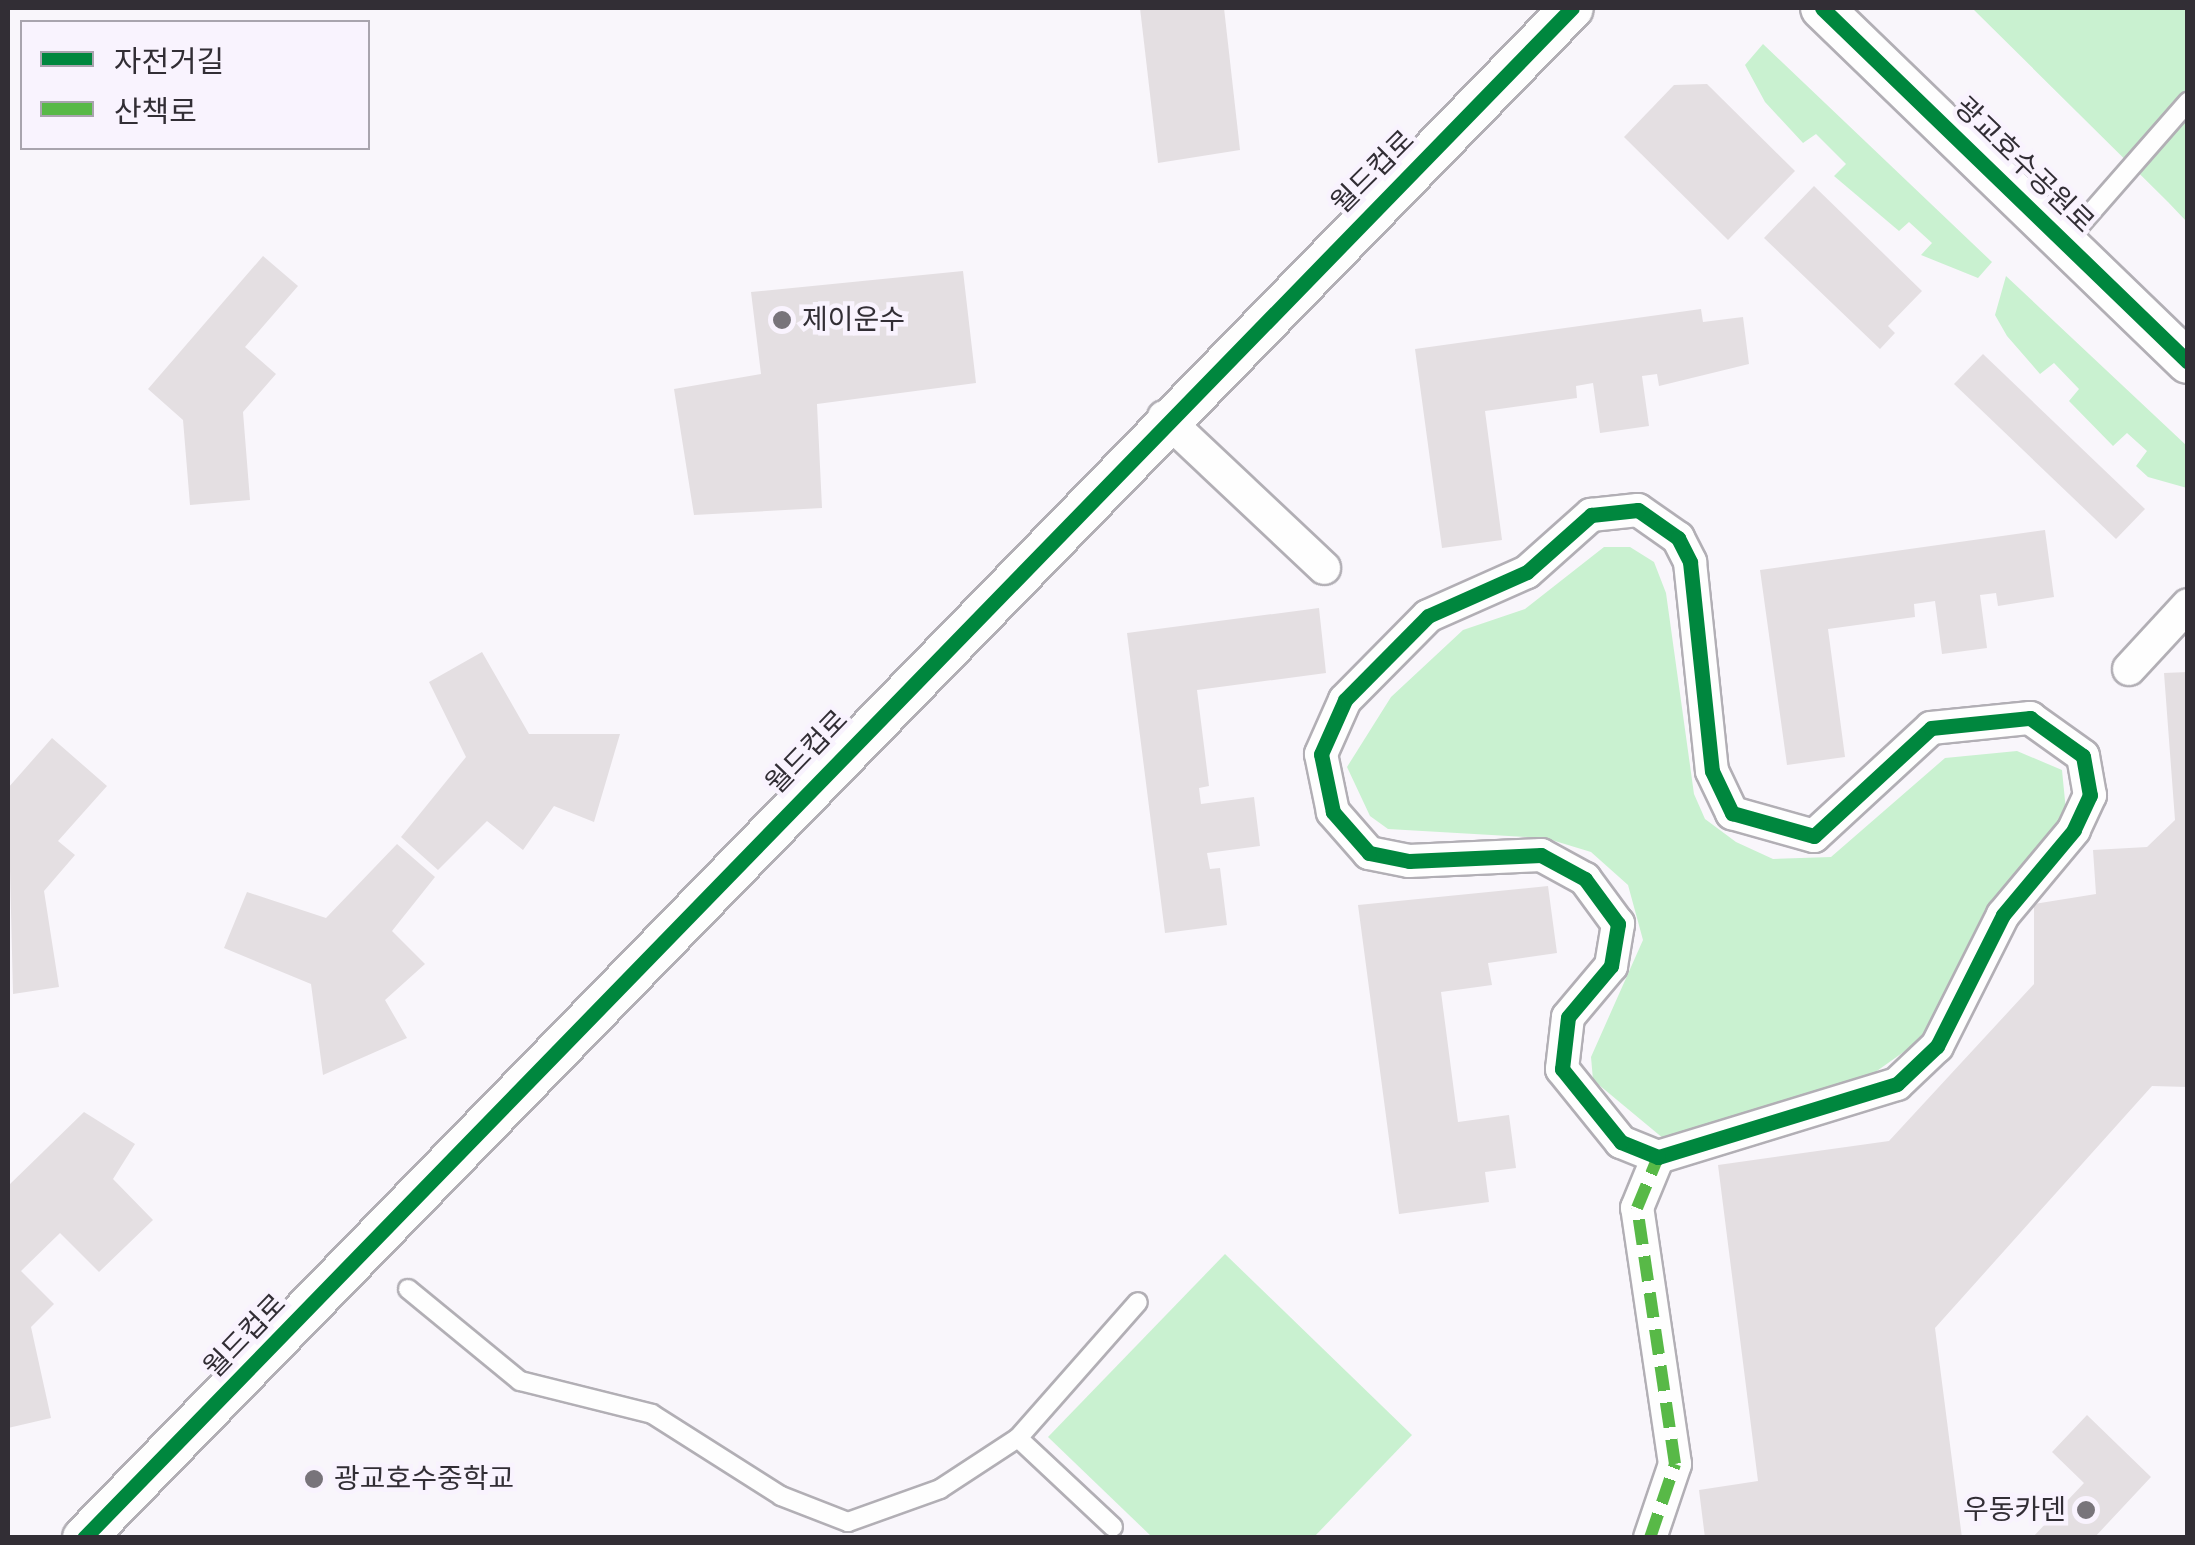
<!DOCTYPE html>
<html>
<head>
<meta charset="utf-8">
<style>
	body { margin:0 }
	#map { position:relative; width:2195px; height:1545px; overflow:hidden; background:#f9f6fb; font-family:"Roboto Condensed","Noto Sans KR",sans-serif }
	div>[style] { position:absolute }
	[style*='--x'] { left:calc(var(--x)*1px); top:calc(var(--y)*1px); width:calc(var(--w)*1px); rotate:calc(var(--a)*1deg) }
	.green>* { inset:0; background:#c9f1d0 }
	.building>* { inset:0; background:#e4dfe2 }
	.roads { filter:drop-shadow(2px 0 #b2afb5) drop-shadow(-2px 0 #b2afb5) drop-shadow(0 2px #b2afb5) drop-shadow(0 -2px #b2afb5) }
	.service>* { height:18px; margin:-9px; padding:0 9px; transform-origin:9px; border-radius:9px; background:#fefefe }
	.minor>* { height:32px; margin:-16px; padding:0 16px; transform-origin:16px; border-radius:16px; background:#fefefe }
	.tertiary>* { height:42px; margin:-21px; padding:0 21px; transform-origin:21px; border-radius:21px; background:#fefefe }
	.quiet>* { height:12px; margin-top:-6px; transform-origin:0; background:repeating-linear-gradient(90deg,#58b947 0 25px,transparent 0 37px) }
	.cycleway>* { height:15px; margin:-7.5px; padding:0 7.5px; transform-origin:7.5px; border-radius:7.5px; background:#00873e }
	.dots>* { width:28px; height:28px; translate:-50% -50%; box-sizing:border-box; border:5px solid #f9f3fe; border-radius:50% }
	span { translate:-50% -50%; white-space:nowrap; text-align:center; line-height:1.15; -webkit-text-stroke:9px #f9f3fe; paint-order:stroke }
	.street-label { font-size:28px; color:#322e35 }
	.poi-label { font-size:28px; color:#322e35 }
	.left { translate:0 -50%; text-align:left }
	.right { translate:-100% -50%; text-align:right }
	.frame { position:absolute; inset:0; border:10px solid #322e35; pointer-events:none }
	.legend { position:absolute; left:20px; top:20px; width:350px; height:130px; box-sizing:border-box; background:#f9f3fe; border:2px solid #a9a4ae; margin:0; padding:12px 18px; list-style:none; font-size:30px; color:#322e35 }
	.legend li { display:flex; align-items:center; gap:20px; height:50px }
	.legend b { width:50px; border:2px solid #a9a4ae }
</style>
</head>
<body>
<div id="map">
	<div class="green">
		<i style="clip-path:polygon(1972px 8px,2187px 8px,2187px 222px,2168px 202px)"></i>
		<i style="clip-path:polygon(1763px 44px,1992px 262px,1978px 278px,1921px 255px,1932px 243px,1909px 222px,1899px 231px,1834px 176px,1846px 164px,1816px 134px,1803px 143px,1765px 102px,1745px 65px)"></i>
		<i style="clip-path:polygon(2006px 276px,2187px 446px,2187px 488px,2148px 477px,2136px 466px,2147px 451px,2127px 433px,2113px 446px,2069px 401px,2079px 389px,2054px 363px,2040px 374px,2007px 336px,1995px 315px)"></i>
		<i style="clip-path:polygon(1604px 547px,1630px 547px,1654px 562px,1666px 593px,1694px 794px,1705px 819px,1736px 842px,1773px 859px,1831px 857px,1945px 758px,2017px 751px,2062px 770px,2066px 811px,2003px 889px,1926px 1036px,1860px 1083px,1664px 1139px,1593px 1080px,1591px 1057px,1643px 940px,1628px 885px,1591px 852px,1545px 838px,1388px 829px,1370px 816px,1347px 767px,1391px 697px,1463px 630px,1525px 609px)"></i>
		<i style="clip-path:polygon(1225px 1254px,1412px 1435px,1314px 1537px,1152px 1537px,1048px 1437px)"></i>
	</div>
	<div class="building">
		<i style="clip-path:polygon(1140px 8px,1224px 8px,1240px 150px,1158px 163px)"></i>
		<i style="clip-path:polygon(1707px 84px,1795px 171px,1728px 240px,1624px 137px,1674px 85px)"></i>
		<i style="clip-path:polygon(1814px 186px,1922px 291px,1888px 326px,1895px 333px,1880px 349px,1764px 238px)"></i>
		<i style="clip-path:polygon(263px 256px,298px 286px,245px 347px,276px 374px,243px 412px,250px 500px,190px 505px,183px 420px,148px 389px)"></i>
		<i style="clip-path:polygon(963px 271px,976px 383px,817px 404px,822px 508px,694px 515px,674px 389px,761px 374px,751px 292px)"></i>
		<i style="clip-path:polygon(1701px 309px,1703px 322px,1743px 317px,1749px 364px,1659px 386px,1657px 374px,1642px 376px,1649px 426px,1600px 433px,1593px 383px,1576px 386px,1577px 398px,1485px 411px,1502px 540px,1442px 548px,1415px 349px)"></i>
		<i style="clip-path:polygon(1983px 354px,2145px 509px,2116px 539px,1954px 384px)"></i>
		<i style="clip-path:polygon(2045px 530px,2054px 597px,1998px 606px,1996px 593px,1980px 595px,1987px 648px,1942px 654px,1935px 601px,1914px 604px,1915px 617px,1828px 629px,1845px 757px,1787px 765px,1760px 570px)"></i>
		<i style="clip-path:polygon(1319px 608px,1326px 673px,1197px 690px,1209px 786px,1199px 788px,1201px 804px,1254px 797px,1260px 846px,1207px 853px,1210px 869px,1220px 868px,1227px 925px,1165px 933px,1127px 633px)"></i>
		<i style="clip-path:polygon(482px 652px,529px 734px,620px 734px,594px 822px,554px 806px,523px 850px,487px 821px,438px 870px,401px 837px,466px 757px,429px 682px)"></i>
		<i style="clip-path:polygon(2188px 672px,2188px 1087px,2152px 1086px,1935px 1328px,1962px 1538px,1705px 1538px,1699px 1490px,1758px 1481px,1718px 1165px,1889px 1141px,2034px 984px,2034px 904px,2096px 894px,2093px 850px,2147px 847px,2175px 820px,2164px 673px)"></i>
		<i style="clip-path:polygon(52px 738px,107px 786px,58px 841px,75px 855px,44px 891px,59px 987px,13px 994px,8px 788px)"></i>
		<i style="clip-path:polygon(397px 844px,435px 877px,392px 931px,425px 964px,385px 1000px,407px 1038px,323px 1075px,311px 984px,224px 948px,247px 892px,326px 918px)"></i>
		<i style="clip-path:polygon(1548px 886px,1557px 953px,1488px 963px,1492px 985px,1441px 992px,1458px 1122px,1509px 1115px,1516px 1168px,1485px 1172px,1489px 1202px,1399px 1214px,1358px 905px)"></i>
		<i style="clip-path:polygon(84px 1112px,135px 1144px,113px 1179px,153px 1220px,99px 1272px,60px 1233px,21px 1271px,54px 1304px,31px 1327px,51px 1418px,8px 1428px,8px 1186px)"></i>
		<i style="clip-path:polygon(2087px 1415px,2151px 1477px,2094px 1538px,2032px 1538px,2084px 1483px,2052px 1452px)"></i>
	</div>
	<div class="roads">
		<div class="service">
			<i style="--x:2067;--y:240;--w:184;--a:-48.8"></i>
			<i style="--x:408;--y:1289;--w:145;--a:39.4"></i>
			<i style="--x:520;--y:1381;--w:136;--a:14"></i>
			<i style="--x:652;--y:1414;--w:153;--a:32.4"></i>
			<i style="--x:781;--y:1496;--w:72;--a:21.2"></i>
			<i style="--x:848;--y:1522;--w:98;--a:-19.7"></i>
			<i style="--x:940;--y:1489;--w:93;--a:-33.2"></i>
			<i style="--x:1018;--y:1438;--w:181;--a:-48.6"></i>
			<i style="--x:1018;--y:1438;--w:130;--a:43.1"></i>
		</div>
		<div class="minor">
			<i style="--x:1164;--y:417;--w:220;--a:43.3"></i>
			<i style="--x:1638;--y:510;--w:49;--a:35"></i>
			<i style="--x:1678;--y:538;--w:27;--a:63"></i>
			<i style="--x:1690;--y:562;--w:210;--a:84"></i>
			<i style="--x:1712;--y:771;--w:47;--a:64.5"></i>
			<i style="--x:1732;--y:813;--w:85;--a:15.7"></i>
			<i style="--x:1814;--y:836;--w:159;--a:-42.7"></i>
			<i style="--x:1931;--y:728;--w:100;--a:-5.8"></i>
			<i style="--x:2030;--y:718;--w:65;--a:35.6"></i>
			<i style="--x:2083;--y:756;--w:40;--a:80"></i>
			<i style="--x:2090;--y:795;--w:38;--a:115"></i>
			<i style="--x:2074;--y:830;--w:111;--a:129.9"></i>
			<i style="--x:2003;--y:915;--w:147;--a:116.7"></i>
			<i style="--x:1937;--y:1046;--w:55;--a:136.5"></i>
			<i style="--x:1897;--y:1084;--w:250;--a:163"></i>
			<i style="--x:1658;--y:1157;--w:40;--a:-158"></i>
			<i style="--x:1621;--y:1142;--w:94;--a:-128.9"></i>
			<i style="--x:1562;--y:1069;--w:52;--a:-83.4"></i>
			<i style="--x:1568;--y:1017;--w:67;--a:-49.9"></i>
			<i style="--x:1611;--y:966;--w:43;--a:-80.5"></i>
			<i style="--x:1618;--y:924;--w:56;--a:-126.3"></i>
			<i style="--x:1585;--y:879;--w:50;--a:-151.4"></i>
			<i style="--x:1541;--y:855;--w:132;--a:177.4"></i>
			<i style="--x:1409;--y:861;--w:41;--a:-168.7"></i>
			<i style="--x:1369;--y:853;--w:55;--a:-131.3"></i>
			<i style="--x:1333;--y:812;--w:59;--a:-101.7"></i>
			<i style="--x:1321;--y:754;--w:59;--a:-66"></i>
			<i style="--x:1345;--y:700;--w:118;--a:-45.3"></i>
			<i style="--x:1428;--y:616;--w:108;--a:-24"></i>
			<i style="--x:1527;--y:572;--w:86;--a:-41.7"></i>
			<i style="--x:1591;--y:515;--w:47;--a:-6.1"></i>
			<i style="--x:2129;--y:669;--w:87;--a:-47.3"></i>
			<i style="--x:1650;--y:1538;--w:78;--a:-71.3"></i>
			<i style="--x:1675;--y:1464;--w:259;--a:-98.4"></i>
			<i style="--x:1637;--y:1208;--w:55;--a:-67.6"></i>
		</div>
		<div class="tertiary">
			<i style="--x:1822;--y:8;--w:509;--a:44.05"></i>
			<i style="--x:84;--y:1538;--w:2134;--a:-45.8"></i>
		</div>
	</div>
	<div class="quiet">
		<i style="--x:1650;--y:1538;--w:78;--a:-71.3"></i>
		<i style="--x:1675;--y:1464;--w:259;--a:-98.4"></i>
		<i style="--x:1637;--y:1208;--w:55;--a:-67.6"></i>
	</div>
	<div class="cycleway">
		<i style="--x:1822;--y:8;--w:509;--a:44.05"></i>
		<i style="--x:1638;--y:510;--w:49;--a:35"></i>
		<i style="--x:1678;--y:538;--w:27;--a:63"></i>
		<i style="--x:1690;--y:562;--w:210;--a:84"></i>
		<i style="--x:1712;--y:771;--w:47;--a:64.5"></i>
		<i style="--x:1732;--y:813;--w:85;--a:15.7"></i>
		<i style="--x:1814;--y:836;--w:159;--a:-42.7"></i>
		<i style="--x:1931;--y:728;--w:100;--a:-5.8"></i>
		<i style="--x:2030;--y:718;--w:65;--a:35.6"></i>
		<i style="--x:2083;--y:756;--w:40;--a:80"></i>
		<i style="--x:2090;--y:795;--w:38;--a:115"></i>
		<i style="--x:2074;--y:830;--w:111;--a:129.9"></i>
		<i style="--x:2003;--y:915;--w:147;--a:116.7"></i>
		<i style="--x:1937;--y:1046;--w:55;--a:136.5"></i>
		<i style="--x:1897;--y:1084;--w:250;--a:163"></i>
		<i style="--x:1658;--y:1157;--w:40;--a:-158"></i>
		<i style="--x:1621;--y:1142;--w:94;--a:-128.9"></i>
		<i style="--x:1562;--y:1069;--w:52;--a:-83.4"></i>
		<i style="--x:1568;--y:1017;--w:67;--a:-49.9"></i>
		<i style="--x:1611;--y:966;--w:43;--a:-80.5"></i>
		<i style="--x:1618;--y:924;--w:56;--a:-126.3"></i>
		<i style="--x:1585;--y:879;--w:50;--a:-151.4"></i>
		<i style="--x:1541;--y:855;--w:132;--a:177.4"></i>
		<i style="--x:1409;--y:861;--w:41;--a:-168.7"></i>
		<i style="--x:1369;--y:853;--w:55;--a:-131.3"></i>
		<i style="--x:1333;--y:812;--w:59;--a:-101.7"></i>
		<i style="--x:1321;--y:754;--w:59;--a:-66"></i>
		<i style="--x:1345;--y:700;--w:118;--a:-45.3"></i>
		<i style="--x:1428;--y:616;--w:108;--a:-24"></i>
		<i style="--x:1527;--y:572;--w:86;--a:-41.7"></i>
		<i style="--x:1591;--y:515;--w:47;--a:-6.1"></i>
		<i style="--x:84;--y:1538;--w:2134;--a:-45.8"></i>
	</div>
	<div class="dots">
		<i style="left:782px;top:320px;background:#78747a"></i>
		<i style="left:314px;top:1479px;background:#78747a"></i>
		<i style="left:2086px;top:1510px;background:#78747a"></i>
	</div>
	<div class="street-label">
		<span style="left:2024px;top:165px;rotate:44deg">광교호수공원로</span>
		<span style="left:1373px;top:172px;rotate:-45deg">월드컵로</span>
		<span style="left:807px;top:752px;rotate:-46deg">월드컵로</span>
		<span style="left:245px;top:1336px;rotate:-46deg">월드컵로</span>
	</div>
	<div class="poi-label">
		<span class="left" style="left:802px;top:320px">제이운수</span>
		<span class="left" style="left:334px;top:1479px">광교호수중학교</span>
		<span class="right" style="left:2066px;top:1510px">우동카덴</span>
	</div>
	<div class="frame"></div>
	<ul class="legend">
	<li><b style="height:12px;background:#00873e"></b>자전거길</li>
	<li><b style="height:12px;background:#58b947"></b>산책로</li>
	</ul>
</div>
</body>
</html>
